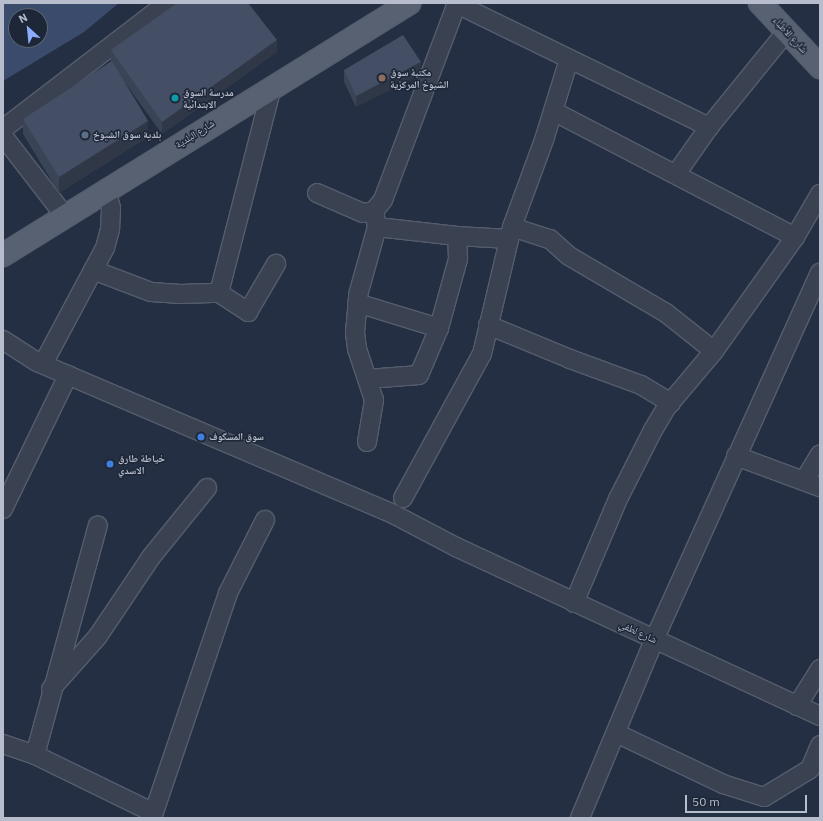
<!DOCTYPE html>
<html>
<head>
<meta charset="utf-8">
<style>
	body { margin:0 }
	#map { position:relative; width:823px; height:821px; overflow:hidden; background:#252f43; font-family:"IBM Plex Sans","Noto Naskh Arabic",sans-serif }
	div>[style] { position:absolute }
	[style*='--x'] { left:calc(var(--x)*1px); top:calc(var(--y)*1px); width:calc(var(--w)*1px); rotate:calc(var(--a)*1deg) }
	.water>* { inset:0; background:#3a4b6c }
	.roads { filter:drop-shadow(1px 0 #555d6d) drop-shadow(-1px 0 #555d6d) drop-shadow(0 1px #555d6d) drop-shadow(0 -1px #555d6d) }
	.minor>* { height:18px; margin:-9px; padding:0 9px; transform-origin:9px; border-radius:9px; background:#3a4252 }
	.major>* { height:22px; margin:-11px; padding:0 11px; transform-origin:11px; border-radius:11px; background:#586172 }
	.wall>* { inset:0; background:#3a4457 }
	.shaded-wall>* { inset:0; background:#303747 }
	.building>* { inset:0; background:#444f65 }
	.dots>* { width:11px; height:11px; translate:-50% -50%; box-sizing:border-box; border:2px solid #1e2738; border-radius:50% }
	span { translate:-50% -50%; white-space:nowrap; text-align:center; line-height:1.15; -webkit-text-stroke:3px #1e2738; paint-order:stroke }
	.street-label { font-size:10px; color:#b7bdcc }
	.poi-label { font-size:10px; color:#b7bdcc; font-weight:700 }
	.left { translate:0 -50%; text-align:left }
	.frame { position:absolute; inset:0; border:4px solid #b7bdcc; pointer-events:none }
	.north { position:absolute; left:8px; top:8px; width:40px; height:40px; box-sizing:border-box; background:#1e2738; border:1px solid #5b6373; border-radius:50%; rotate:333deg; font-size:11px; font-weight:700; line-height:16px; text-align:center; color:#b7bdcc }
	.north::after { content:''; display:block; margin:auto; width:14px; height:18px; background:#8cadfc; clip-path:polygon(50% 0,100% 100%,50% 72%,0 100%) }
	.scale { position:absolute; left:685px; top:795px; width:122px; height:18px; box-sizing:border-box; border:2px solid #b7bdcc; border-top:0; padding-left:5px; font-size:12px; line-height:14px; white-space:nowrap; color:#b7bdcc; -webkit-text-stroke:3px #1e2738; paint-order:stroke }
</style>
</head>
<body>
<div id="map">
	<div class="water">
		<i style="clip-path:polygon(evenodd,3px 3px,119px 3px,84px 32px,3px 81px,3px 3px,16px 16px,40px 16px,40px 40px,16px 40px,16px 16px)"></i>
	</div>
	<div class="roads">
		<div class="minor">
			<i style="--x:455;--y:3;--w:283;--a:26"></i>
			<i style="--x:553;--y:111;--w:273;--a:27.5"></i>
			<i style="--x:3;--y:129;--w:207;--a:-37.5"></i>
			<i style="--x:3;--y:136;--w:100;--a:52.3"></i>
			<i style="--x:676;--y:174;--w:57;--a:-54.9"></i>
			<i style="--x:709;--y:127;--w:124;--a:-50.9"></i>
			<i style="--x:317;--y:193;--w:50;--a:23.5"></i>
			<i style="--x:363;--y:213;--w:11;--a:-10"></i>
			<i style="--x:374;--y:211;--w:14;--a:-51"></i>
			<i style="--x:383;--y:200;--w:207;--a:-69.4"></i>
			<i style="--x:377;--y:227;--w:81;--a:6.4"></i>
			<i style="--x:512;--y:227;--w:40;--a:18"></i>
			<i style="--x:550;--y:239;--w:25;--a:42"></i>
			<i style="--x:569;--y:256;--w:113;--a:30.4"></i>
			<i style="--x:666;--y:313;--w:61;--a:38.4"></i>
			<i style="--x:93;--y:270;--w:62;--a:20.8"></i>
			<i style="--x:151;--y:292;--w:30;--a:4"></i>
			<i style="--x:181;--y:294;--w:38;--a:-2"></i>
			<i style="--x:219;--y:293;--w:35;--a:33"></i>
			<i style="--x:248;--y:312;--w:56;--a:-59.7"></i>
			<i style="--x:219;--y:293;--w:213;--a:-75.6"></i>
			<i style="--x:357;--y:303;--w:86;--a:17"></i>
			<i style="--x:488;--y:325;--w:89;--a:22.5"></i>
			<i style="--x:570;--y:359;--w:76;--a:20.1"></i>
			<i style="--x:641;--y:385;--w:35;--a:31"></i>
			<i style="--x:3;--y:340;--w:40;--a:32.9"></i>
			<i style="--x:37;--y:362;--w:389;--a:23.1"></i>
			<i style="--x:395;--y:515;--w:69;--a:27.7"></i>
			<i style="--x:456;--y:547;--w:401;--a:24.9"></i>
			<i style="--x:43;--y:364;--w:132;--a:-61.9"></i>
			<i style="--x:105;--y:248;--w:20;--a:-75"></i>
			<i style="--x:110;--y:229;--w:21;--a:-87"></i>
			<i style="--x:111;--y:208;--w:20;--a:-105"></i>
			<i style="--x:367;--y:379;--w:52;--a:-4.4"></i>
			<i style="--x:419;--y:375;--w:51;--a:-66.9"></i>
			<i style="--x:439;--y:328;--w:72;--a:-74.6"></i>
			<i style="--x:458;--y:259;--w:23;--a:-92"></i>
			<i style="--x:457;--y:236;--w:52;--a:3.3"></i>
			<i style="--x:367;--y:442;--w:43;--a:-80.5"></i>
			<i style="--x:374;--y:400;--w:54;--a:-108.4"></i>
			<i style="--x:357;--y:349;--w:16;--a:-97"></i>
			<i style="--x:355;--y:333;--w:38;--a:-85"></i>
			<i style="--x:358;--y:295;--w:71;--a:-74.4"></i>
			<i style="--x:377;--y:227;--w:16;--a:-101"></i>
			<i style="--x:736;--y:456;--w:90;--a:20.3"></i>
			<i style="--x:804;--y:481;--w:31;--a:-59"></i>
			<i style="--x:403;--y:498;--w:164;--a:-61.3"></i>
			<i style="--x:482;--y:354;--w:130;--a:-76.7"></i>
			<i style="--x:512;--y:227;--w:93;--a:-69.8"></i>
			<i style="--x:544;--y:140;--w:85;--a:-72.8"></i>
			<i style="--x:3;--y:509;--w:149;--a:-64.1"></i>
			<i style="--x:574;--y:603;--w:113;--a:-67.1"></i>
			<i style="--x:618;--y:499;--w:77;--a:-63.1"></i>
			<i style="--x:653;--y:430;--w:26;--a:-59"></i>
			<i style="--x:666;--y:408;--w:75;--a:-49.9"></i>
			<i style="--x:714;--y:351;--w:140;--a:-54.6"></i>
			<i style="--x:795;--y:237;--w:50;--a:-59.8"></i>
			<i style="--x:51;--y:689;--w:71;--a:-48.4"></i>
			<i style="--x:98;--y:636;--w:95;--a:-56.1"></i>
			<i style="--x:151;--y:557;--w:89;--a:-50.9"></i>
			<i style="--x:797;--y:706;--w:44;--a:-58.1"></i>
			<i style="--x:616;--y:733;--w:119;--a:25.5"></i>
			<i style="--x:723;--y:784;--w:43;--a:17.6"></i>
			<i style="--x:764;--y:797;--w:54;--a:-31.3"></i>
			<i style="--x:810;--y:769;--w:26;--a:-67"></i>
			<i style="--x:3;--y:744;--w:34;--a:19"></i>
			<i style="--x:35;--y:755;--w:132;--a:26"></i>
			<i style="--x:35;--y:755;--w:238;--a:-74.7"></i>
			<i style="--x:152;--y:818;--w:237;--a:-71.3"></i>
			<i style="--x:228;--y:593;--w:82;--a:-63.1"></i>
			<i style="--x:580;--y:818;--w:193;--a:-67.4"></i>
			<i style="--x:654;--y:640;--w:403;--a:-65.7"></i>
		</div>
		<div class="major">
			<i style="--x:760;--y:3;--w:88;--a:46.8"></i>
			<i style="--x:3;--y:255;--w:478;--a:-31.8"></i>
		</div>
	</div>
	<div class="wall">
		<i style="clip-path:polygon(111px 50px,277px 52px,162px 134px,121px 77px,148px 137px,59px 193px,23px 134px,23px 119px,111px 62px)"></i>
		<i style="clip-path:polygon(344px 70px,421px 74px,356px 107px,344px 82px)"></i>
	</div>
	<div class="shaded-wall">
		<i style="clip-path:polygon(277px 40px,277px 52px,162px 134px,162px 122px)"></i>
		<i style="clip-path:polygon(421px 62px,421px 74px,356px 107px,356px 96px)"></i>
		<i style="clip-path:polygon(148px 121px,148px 137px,59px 193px,59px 177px)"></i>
	</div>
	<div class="building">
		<i style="clip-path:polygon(177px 3px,248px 3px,277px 40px,162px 122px,111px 50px)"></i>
		<i style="clip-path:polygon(403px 35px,421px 62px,356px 96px,344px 70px)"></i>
		<i style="clip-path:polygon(112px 61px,148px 121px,59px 177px,23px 119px)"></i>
	</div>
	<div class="dots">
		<i style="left:382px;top:78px;background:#8d6e63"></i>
		<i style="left:175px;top:98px;background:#0f9aa8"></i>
		<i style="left:85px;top:135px;background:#5c6f8a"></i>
		<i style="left:201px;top:437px;background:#3f7fe0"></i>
		<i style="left:110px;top:464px;background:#3f7fe0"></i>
	</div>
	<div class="street-label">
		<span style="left:790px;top:35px;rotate:47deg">شارع الأطباء</span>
		<span style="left:195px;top:134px;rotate:-32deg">شارع البلدية</span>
		<span style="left:638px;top:632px;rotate:25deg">شارع لطفي</span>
	</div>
	<div class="poi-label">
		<span class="left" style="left:390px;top:78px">مكتبة سوق<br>الشيوخ المركزية</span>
		<span class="left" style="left:183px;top:98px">مدرسة السوق<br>الابتدائية</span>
		<span class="left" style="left:93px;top:135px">بلدية سوق الشيوخ</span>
		<span class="left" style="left:209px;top:437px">سوق المسگوف</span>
		<span class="left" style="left:118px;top:464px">خياطة طارق<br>الاسدي</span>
	</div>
	<div class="frame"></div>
	<div class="north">N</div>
	<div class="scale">50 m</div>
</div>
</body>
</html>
